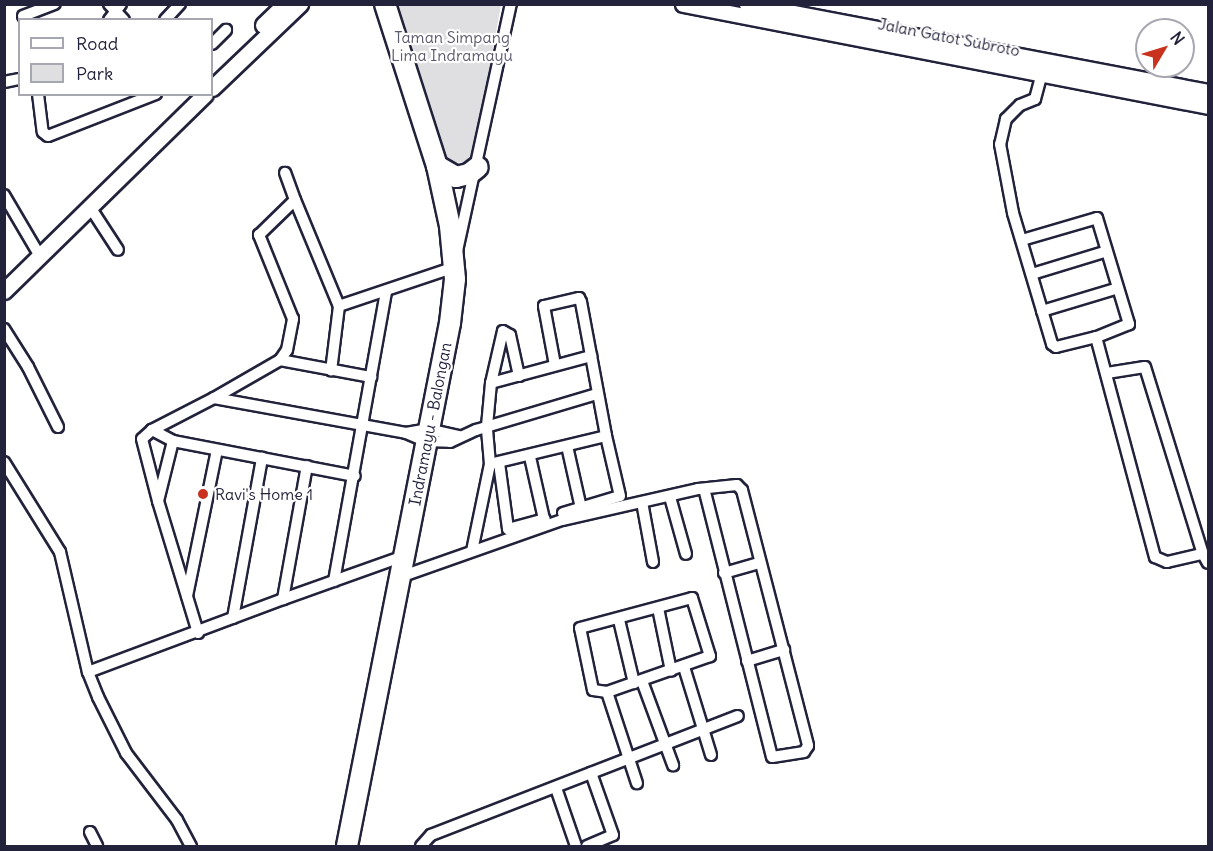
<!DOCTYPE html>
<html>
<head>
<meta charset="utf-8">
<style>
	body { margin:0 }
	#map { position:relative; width:1213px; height:851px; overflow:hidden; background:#fff; font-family:Delius,sans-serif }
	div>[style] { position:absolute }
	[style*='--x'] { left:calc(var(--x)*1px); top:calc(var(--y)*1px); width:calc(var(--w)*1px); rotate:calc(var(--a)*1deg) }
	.green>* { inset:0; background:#dfdfe2 }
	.roads { filter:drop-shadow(2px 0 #22223b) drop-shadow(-2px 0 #22223b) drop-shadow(0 2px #22223b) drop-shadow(0 -2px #22223b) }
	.street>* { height:10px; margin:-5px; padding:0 5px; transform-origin:5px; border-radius:5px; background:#fff }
	.secondary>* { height:15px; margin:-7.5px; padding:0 7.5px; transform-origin:7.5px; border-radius:7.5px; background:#fff }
	.highway>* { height:20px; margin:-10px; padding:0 10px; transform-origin:10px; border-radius:10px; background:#fff }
	.dots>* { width:16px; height:16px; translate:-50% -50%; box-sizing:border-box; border:3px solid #fff; border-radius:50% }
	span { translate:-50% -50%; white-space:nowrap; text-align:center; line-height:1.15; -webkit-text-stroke:4.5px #fff; paint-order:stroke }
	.park-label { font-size:16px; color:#5b5b6d }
	.street-label { font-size:16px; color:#22223b }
	.poi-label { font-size:16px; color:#22223b }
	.left { translate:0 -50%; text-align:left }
	.frame { position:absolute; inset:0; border:6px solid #22223b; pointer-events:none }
	.legend { position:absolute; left:18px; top:18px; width:195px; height:78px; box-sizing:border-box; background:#fff; border:2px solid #a7a7b1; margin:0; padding:8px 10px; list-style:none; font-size:18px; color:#22223b }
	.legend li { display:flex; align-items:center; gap:12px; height:30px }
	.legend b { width:30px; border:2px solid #a7a7b1 }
	.north { position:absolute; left:1135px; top:18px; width:60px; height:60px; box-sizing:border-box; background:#fff; border:2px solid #a7a7b1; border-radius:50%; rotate:52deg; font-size:16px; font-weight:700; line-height:24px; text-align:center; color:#22223b }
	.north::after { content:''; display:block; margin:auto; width:21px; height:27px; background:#c8321e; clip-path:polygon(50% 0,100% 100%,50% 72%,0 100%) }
</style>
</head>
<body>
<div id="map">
	<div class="green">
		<i style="clip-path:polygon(396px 5px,501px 5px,474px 152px,466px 162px,451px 163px,442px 157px)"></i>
	</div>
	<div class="roads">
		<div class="street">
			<i style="--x:109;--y:4;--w:22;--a:47"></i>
			<i style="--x:23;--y:16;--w:34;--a:-21"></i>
			<i style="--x:109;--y:20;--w:20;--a:-53"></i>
			<i style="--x:165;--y:20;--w:22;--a:-47"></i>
			<i style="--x:212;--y:44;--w:20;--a:-45"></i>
			<i style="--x:1042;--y:73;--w:27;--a:105"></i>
			<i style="--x:1035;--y:99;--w:16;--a:158"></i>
			<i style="--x:1020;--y:105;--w:20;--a:135"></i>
			<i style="--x:1006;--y:119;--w:26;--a:103"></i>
			<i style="--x:1000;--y:144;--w:70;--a:79.3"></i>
			<i style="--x:1013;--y:213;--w:137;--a:73.4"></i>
			<i style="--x:1052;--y:344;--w:5;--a:37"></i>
			<i style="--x:1056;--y:347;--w:41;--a:-14"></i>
			<i style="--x:1096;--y:337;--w:228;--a:75"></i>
			<i style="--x:1155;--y:557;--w:13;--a:23"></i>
			<i style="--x:1167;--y:562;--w:37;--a:-13"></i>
			<i style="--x:1203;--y:554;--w:10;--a:61"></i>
			<i style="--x:4;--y:82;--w:16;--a:-11"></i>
			<i style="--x:38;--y:94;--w:38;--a:83"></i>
			<i style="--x:43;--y:132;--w:6;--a:39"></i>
			<i style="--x:48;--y:136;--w:116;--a:-21.3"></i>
			<i style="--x:4;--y:195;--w:71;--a:59.5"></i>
			<i style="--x:295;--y:200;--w:115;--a:67.5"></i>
			<i style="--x:339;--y:306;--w:65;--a:97"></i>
			<i style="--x:90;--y:207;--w:51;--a:56.9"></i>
			<i style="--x:1022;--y:240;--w:78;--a:-16.3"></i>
			<i style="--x:1097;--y:218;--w:111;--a:73.2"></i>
			<i style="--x:1129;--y:324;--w:35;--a:158"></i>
			<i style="--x:457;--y:251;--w:253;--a:-77.7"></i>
			<i style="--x:1032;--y:274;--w:78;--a:-17"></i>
			<i style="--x:339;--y:306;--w:122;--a:-18.6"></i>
			<i style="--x:1042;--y:311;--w:79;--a:-16.8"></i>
			<i style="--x:4;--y:329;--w:45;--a:57.7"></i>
			<i style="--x:28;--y:367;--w:67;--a:63.4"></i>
			<i style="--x:280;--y:360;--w:93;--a:10.6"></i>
			<i style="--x:555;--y:365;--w:60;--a:-100.6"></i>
			<i style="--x:544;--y:306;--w:36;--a:-13"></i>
			<i style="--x:579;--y:298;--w:4;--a:63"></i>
			<i style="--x:581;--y:302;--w:136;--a:79.4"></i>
			<i style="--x:606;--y:436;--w:119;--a:166.4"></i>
			<i style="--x:490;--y:464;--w:38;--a:-95"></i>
			<i style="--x:487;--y:426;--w:43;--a:-84.7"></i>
			<i style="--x:491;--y:383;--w:104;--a:-15.1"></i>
			<i style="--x:1107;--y:373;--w:38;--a:-9"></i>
			<i style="--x:1145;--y:367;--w:196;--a:72.8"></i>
			<i style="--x:491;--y:383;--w:53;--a:-77"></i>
			<i style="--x:503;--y:331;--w:8;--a:30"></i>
			<i style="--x:510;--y:335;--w:42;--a:77.6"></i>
			<i style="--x:214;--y:398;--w:76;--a:-29.9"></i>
			<i style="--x:280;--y:360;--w:12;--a:-55"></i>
			<i style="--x:287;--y:350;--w:32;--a:-79"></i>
			<i style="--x:293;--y:319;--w:91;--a:-112"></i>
			<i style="--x:259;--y:235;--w:50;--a:-44.2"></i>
			<i style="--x:295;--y:200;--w:29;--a:-110"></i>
			<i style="--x:152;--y:430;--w:70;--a:-27.3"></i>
			<i style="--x:214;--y:398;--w:195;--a:10.3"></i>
			<i style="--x:406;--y:433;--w:21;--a:23"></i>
			<i style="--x:425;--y:441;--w:25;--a:2"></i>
			<i style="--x:450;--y:442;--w:29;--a:-25"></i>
			<i style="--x:476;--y:430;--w:126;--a:-16.6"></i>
			<i style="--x:406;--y:433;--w:22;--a:-10"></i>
			<i style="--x:428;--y:429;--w:32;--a:13"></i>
			<i style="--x:173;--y:441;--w:185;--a:10.9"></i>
			<i style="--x:567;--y:446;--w:64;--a:77.3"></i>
			<i style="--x:530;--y:457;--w:64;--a:77.3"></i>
			<i style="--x:4;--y:462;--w:106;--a:58.1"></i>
			<i style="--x:60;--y:552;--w:123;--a:76.9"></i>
			<i style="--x:88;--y:672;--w:27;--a:68"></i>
			<i style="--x:98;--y:697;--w:63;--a:63.4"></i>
			<i style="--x:126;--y:753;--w:84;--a:52.7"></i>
			<i style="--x:177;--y:820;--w:30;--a:62"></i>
			<i style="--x:499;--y:463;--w:67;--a:82.2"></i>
			<i style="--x:508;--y:529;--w:38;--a:-15"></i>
			<i style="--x:670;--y:497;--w:59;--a:74.3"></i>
			<i style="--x:158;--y:501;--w:62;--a:-76"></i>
			<i style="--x:173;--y:441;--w:24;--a:-152"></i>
			<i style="--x:152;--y:430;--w:13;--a:138"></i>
			<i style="--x:142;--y:439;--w:64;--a:75.5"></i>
			<i style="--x:158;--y:501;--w:138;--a:73.1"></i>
			<i style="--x:642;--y:502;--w:61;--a:79.6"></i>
			<i style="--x:563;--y:513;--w:59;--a:-16.6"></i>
			<i style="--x:620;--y:496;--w:62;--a:-103.1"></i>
			<i style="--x:472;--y:551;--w:89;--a:-78.3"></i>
			<i style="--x:724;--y:573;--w:35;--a:-16"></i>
			<i style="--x:400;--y:577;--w:172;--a:-19.4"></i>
			<i style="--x:562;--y:520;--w:139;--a:-12.8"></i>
			<i style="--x:698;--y:489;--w:39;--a:-6"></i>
			<i style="--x:737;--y:485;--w:7;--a:45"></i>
			<i style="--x:742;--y:490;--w:264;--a:75.5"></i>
			<i style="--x:808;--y:746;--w:7;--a:124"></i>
			<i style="--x:804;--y:752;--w:32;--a:171"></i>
			<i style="--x:772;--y:757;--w:276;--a:-104.2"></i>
			<i style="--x:334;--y:581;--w:295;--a:-79.8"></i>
			<i style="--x:187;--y:596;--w:149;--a:-78.4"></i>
			<i style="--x:692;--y:598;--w:61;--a:72.8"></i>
			<i style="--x:710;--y:656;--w:109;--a:160.7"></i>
			<i style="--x:607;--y:692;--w:14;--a:-172"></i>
			<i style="--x:593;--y:690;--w:63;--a:-101.8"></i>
			<i style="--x:580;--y:628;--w:116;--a:-15"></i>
			<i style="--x:283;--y:599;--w:128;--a:-19.6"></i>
			<i style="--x:658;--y:608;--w:64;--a:78.3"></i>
			<i style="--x:233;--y:618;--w:163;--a:-79.7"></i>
			<i style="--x:619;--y:620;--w:65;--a:76.6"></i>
			<i style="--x:747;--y:661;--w:39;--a:-17"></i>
			<i style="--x:684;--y:667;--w:92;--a:72.9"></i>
			<i style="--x:88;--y:672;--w:208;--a:-20.5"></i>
			<i style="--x:283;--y:599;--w:135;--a:-79.8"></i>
			<i style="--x:642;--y:681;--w:90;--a:69.7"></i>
			<i style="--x:607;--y:692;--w:96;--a:71.8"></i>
			<i style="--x:556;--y:788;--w:61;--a:71"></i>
			<i style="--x:90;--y:832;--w:16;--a:63"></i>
			<i style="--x:421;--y:846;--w:15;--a:-48"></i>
			<i style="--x:431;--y:835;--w:329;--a:-21.2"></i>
			<i style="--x:587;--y:846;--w:28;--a:-23"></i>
			<i style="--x:613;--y:835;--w:66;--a:-109.5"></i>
		</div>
		<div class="secondary">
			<i style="--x:683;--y:4;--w:535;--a:10.99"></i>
			<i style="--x:747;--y:4;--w:469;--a:10.8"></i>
			<i style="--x:263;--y:25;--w:30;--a:-44"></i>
			<i style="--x:212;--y:88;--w:122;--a:-43.7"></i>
			<i style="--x:4;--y:291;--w:281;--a:-44.4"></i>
		</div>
		<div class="highway">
			<i style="--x:437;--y:166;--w:22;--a:30"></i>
			<i style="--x:456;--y:177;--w:13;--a:-13"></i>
			<i style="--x:469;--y:174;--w:11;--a:-38"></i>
			<i style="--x:347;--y:846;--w:533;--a:-78.86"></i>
			<i style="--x:450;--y:323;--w:44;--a:-83.5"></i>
			<i style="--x:455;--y:279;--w:53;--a:-95.4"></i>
			<i style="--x:450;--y:226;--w:61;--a:-102.2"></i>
			<i style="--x:437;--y:166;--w:170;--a:-107.8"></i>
		</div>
	</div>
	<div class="dots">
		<i style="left:203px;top:494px;background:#c8321e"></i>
	</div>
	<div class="park-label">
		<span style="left:452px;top:46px">Taman Simpang<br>Lima Indramayu</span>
	</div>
	<div class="street-label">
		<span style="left:949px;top:37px;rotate:11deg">Jalan Gatot Subroto</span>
		<span style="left:430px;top:424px;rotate:-79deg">Indramayu - Balongan</span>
	</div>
	<div class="poi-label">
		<span class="left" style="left:215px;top:494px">Ravi's Home 1</span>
	</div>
	<div class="frame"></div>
	<ul class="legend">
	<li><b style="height:8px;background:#fff"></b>Road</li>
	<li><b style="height:16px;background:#dfdfe2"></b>Park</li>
	</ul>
	<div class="north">N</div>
</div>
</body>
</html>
